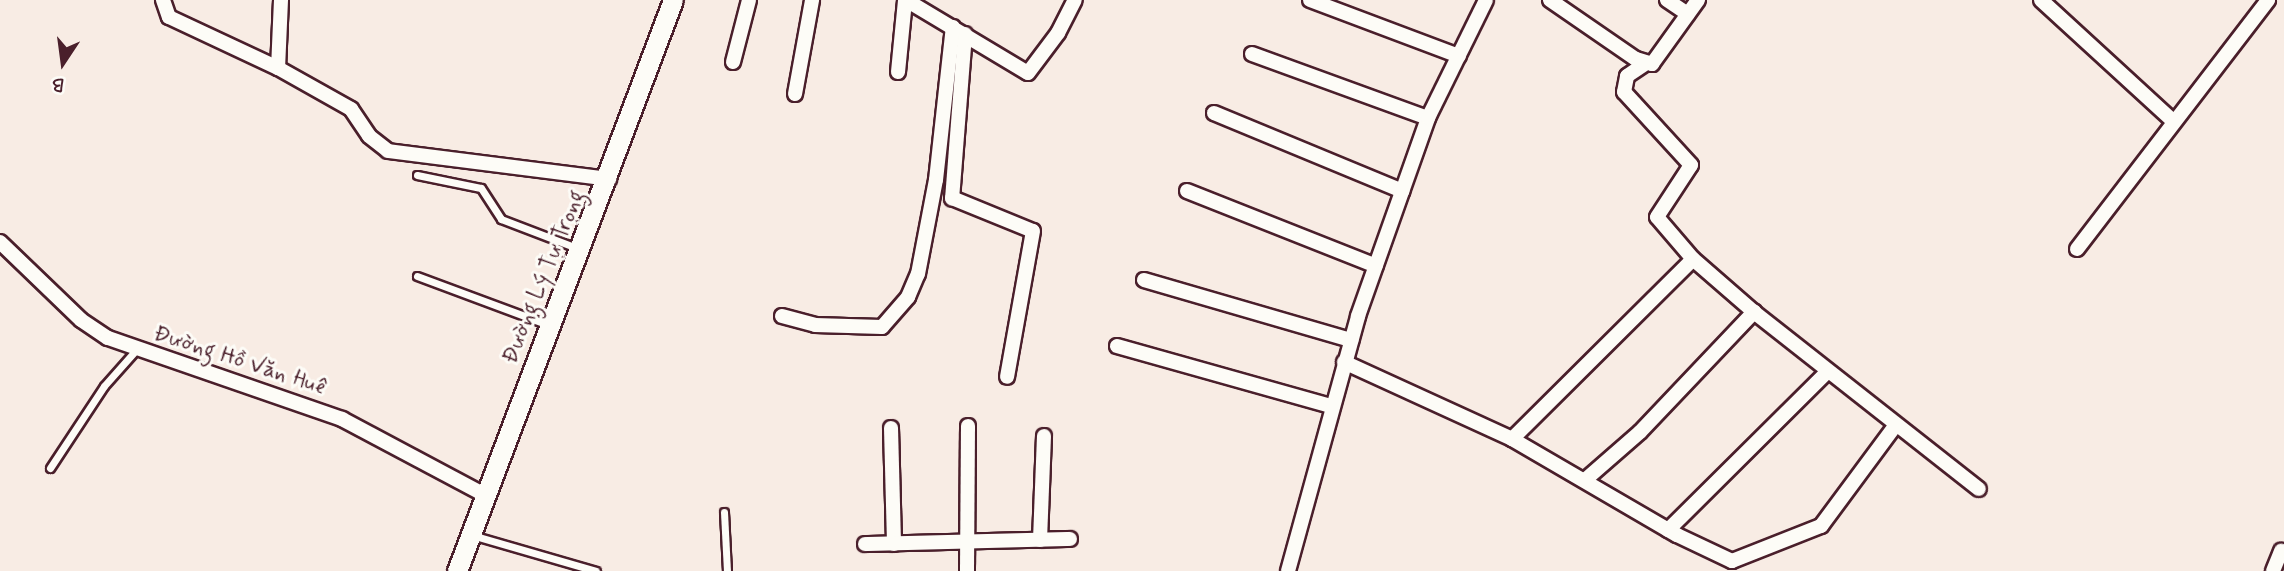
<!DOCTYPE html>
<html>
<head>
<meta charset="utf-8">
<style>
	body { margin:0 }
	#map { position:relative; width:2284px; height:571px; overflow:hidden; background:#f8ece4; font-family:Mynerve,sans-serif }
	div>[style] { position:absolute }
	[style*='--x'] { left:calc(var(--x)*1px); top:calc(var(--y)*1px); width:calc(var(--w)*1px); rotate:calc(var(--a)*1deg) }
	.roads { filter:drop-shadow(2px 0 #4a1f2b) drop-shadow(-2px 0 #4a1f2b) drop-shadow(0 2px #4a1f2b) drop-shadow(0 -2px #4a1f2b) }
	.lane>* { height:7px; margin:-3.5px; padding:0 3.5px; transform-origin:3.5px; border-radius:3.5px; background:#fdfcf7 }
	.street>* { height:14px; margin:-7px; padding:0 7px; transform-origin:7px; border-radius:7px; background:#fdfcf7 }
	.secondary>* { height:19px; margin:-9.5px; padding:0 9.5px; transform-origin:9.5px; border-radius:9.5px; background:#fdfcf7 }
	span { translate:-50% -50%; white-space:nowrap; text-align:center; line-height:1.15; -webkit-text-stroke:6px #fdfcf7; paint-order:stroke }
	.street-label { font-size:23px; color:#4a1f2b }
	.north { position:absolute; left:28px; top:28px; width:70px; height:70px; -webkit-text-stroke:5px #fdfcf7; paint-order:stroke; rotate:193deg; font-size:19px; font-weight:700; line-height:28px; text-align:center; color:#4a1f2b }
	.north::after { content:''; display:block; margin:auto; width:24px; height:32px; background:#4a1f2b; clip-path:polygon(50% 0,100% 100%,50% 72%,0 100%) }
</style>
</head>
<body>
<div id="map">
	<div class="roads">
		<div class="lane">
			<i style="--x:417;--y:175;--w:65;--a:11.5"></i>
			<i style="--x:481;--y:188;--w:37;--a:57"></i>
			<i style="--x:501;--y:219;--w:84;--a:21"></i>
			<i style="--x:417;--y:276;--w:141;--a:20.4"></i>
			<i style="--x:50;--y:468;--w:98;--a:-56.6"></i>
			<i style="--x:104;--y:386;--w:48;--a:-48.4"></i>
			<i style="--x:724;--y:512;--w:59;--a:87.1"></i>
			<i style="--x:472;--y:535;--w:129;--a:16.2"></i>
		</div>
		<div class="street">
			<i style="--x:163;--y:0;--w:18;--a:71"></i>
			<i style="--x:169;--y:17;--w:120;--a:25.1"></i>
			<i style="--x:281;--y:0;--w:68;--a:92.5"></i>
			<i style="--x:278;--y:68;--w:84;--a:29.3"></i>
			<i style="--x:351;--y:109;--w:32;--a:56"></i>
			<i style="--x:369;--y:136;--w:24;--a:38"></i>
			<i style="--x:388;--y:151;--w:223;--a:7.2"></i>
			<i style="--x:906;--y:0;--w:142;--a:30.9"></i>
			<i style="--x:1028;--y:73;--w:50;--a:-53.1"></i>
			<i style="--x:1058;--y:33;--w:37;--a:-63"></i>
			<i style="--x:1310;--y:0;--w:159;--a:20.6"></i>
			<i style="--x:1550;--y:0;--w:104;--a:34.5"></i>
			<i style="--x:1636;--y:59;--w:17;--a:17"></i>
			<i style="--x:1652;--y:64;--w:79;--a:-54.3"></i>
			<i style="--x:1667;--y:0;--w:25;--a:34"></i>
			<i style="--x:2041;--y:0;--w:180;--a:42.5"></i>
			<i style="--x:965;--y:34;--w:165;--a:94.5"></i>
			<i style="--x:952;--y:198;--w:87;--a:22.2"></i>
			<i style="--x:1033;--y:231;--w:148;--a:100.1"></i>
			<i style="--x:1252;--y:54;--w:187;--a:20"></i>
			<i style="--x:733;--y:62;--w:64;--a:-75.5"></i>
			<i style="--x:898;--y:72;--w:72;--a:-84.4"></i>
			<i style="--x:795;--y:94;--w:96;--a:-79.7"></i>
			<i style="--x:1214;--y:113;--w:204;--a:22.5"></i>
			<i style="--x:1187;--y:191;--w:203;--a:21.6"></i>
			<i style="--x:0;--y:242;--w:112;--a:43.9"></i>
			<i style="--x:81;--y:320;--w:32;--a:34"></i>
			<i style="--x:108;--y:338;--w:248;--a:19.1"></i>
			<i style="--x:342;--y:419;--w:162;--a:28"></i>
			<i style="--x:2077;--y:249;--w:314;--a:-52.5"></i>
			<i style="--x:1144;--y:280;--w:216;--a:16.2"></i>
			<i style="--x:1754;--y:312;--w:286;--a:38.2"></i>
			<i style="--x:782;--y:316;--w:34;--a:15"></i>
			<i style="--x:815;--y:325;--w:67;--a:1.7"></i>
			<i style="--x:882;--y:327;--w:40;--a:-49"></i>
			<i style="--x:908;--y:297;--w:25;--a:-67"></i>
			<i style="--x:918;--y:274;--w:96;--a:-79.2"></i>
			<i style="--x:936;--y:180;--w:154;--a:-83.7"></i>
			<i style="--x:1117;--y:346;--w:222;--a:15.7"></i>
			<i style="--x:1344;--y:362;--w:185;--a:24.6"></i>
			<i style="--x:1512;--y:439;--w:191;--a:30.2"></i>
			<i style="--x:1677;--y:535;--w:61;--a:25.3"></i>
			<i style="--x:1732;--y:561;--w:96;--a:-21.5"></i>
			<i style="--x:1821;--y:526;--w:124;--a:-53.5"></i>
			<i style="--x:891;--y:428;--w:116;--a:88.5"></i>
			<i style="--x:1512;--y:439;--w:255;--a:-44.8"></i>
			<i style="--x:1585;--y:480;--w:73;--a:-41.1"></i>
			<i style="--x:1640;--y:432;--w:166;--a:-46.5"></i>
			<i style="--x:1754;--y:312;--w:81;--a:-139"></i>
			<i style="--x:1693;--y:259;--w:55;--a:-130.6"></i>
			<i style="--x:1657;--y:217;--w:62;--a:-56.8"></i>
			<i style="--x:1691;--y:165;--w:99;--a:-132.5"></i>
			<i style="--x:1624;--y:92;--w:16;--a:-79"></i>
			<i style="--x:1627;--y:76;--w:23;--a:-34"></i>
			<i style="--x:1668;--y:530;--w:223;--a:-44.8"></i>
			<i style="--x:1040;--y:540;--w:104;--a:-87.8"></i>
			<i style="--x:865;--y:544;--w:205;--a:-1.4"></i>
			<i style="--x:967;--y:571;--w:145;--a:-89.6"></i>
			<i style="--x:1288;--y:571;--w:264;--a:-74.6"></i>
			<i style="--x:1358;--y:316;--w:210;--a:-70.5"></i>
			<i style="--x:1428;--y:118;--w:131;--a:-63.8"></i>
			<i style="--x:2273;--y:571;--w:22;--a:-68"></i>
		</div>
		<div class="secondary">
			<i style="--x:457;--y:571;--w:610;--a:-69.28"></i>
		</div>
	</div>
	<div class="street-label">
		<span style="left:544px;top:277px;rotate:-68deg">Đường Lý Tự Trọng</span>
		<span style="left:240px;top:361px;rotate:18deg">Đường Hồ Văn Huê</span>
	</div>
	<div class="north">B</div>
</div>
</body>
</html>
